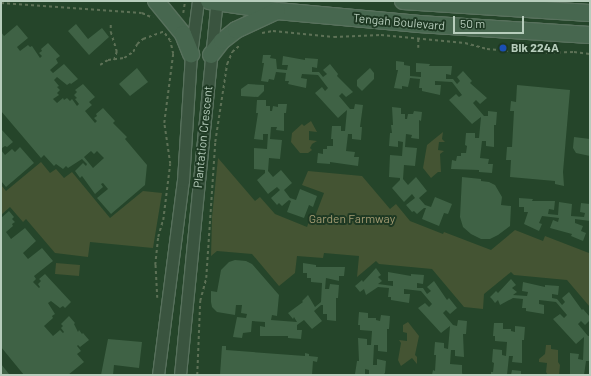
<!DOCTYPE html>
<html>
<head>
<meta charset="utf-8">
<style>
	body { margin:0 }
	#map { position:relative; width:591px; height:376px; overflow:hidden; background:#25452a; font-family:Barlow,sans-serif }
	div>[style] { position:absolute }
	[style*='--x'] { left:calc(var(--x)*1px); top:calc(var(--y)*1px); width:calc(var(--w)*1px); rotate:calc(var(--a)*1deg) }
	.green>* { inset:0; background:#445433 }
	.building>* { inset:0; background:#3f6245 }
	.path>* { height:1.5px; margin-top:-0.75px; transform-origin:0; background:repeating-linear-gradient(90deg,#5d7156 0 3px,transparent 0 6px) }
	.roads { filter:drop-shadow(1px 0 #58715d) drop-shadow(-1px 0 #58715d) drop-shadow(0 1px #58715d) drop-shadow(0 -1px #58715d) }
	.street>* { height:11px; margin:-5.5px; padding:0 5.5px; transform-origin:5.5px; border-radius:5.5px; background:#3a543f }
	.secondary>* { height:16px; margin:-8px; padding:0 8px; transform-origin:8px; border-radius:8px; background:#47674f }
	.dots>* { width:11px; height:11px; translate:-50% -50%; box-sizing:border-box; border:2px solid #1e3923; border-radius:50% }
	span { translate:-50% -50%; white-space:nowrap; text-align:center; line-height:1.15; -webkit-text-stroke:4px #1e3923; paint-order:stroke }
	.street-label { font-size:12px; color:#b7cdbc }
	.poi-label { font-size:12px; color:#b7cdbc; font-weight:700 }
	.left { translate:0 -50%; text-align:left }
	.park-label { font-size:12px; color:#a59c73 }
	.frame { position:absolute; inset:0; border:2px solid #b7cdbc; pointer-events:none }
	.scale { position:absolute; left:453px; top:16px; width:71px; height:18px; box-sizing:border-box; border:2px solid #b7cdbc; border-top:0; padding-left:5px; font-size:12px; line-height:14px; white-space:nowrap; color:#b7cdbc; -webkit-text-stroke:3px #1e3923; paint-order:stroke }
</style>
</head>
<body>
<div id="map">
	<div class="green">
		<i style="clip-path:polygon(311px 121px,317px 132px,309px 131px,309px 140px,317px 141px,312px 144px,310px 148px,312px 150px,308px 153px,300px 153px,291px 142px,292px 133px,302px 124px,304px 126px)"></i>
		<i style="clip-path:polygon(443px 132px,442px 139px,445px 142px,439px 142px,438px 150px,444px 151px,440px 154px,441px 172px,438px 172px,431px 178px,423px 168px,427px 145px)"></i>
		<i style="clip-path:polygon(218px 158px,255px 201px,260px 197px,275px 214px,307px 227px,312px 213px,316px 214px,324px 193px,302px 185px,308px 171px,362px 176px,390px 209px,396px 204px,410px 221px,443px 234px,444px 232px,491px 250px,515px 230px,543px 241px,545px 236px,589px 253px,590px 250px,590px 307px,567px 280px,514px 275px,511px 272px,484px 294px,483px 309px,464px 307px,432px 269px,379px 264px,376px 261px,357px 277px,359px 256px,324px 253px,323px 258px,297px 256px,295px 273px,279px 286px,252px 254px,217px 251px,211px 256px,212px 217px)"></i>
		<i style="clip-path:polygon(41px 162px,50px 173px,56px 169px,64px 178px,72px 172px,110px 218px,143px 191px,162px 193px,153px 248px,90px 242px,88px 257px,55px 253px,26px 219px,23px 222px,10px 207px,1px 215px,1px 185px,6px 191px)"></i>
		<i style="clip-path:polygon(56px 263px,80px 265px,79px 276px,55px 274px)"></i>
		<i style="clip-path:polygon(408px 322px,419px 336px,415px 355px,417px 357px,417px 364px,412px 358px,401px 366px,398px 360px,401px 343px,399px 340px,407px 341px,407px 333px,403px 332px,403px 325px)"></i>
		<i style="clip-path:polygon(546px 345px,551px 345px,551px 349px,558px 350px,558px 362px,560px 365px,559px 375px,548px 375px,546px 372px,547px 363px,539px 362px,539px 359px,545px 354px)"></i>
	</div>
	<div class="building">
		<i style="clip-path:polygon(76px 24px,88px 39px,102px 28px,109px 37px,89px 55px,68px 31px)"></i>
		<i style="clip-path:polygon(evenodd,17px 25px,28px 38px,17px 47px,20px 51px,28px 45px,30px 47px,32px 46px,40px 58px,42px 56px,39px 53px,42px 51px,41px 49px,48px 43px,60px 56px,56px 59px,58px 63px,50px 70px,53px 73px,64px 64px,78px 79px,71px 84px,70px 83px,67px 85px,57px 77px,54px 80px,59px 86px,57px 87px,60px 90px,57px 93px,59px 95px,53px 99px,57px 103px,63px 98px,64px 100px,67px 98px,70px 101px,72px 99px,77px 106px,79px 104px,75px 99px,77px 98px,74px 95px,77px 92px,75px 90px,83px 84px,95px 97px,89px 102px,92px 105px,85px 111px,95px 123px,97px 121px,94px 118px,97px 116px,96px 114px,103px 108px,115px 121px,113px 123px,127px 137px,125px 139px,147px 165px,145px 185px,111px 214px,97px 198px,108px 189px,103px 183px,101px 184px,103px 187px,95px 194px,82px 176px,80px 178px,75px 171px,83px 163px,86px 166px,87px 164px,82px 159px,68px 168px,66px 166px,63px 169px,56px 164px,54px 166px,44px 155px,41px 158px,1px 111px,1px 32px,4px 36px,17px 25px,91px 151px,94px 154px,97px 151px,104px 158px,93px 168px,84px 157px,91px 151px)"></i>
		<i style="clip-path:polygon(263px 55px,271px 55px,270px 58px,276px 59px,277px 69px,287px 70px,288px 65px,282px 65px,283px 56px,305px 60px,305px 58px,318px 59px,317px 68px,312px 67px,312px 72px,319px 72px,323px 77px,327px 74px,323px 70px,330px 64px,338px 74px,337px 76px,353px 92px,346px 97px,342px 93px,339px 96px,350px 109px,354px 109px,355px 104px,363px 105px,360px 127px,362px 127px,361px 140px,352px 139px,352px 134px,348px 134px,346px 151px,355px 152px,354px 157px,359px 157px,358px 166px,330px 162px,330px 164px,317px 163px,318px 153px,323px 154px,323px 149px,327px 149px,327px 146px,333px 146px,333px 139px,331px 139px,332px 126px,341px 126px,341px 131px,345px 131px,347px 110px,338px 118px,315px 93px,322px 87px,325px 91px,328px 88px,318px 75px,302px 74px,301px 78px,307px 79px,306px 88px,288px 84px,289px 81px,285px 81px,286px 73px,276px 72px,274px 80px,269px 79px,268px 82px,261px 81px,264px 63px,262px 63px)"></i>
		<i style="clip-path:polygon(396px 61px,404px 62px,404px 65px,410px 66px,410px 76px,421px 77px,421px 72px,416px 72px,416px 63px,430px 64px,429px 66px,452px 66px,451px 75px,446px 74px,446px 79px,453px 79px,457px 84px,460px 81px,457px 77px,463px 71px,472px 81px,470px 83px,487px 98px,480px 104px,476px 100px,473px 103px,484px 116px,488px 116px,488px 111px,497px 112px,496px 125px,494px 125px,494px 147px,486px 146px,486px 141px,482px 141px,480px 158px,489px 159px,488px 164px,493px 164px,492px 173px,479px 172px,479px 170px,451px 169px,452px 160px,456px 161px,457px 156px,461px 156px,461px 153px,466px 153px,467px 146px,465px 145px,466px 133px,475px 133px,475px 138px,479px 138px,481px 117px,472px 124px,449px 100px,456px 94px,459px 97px,462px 95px,452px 82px,435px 81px,435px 85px,441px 85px,440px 95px,422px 91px,422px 88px,419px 88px,420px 79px,410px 78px,408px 87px,402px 86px,402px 89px,394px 88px,398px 70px,396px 70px)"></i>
		<i style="clip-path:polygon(137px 68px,148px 82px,130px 96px,119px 84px)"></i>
		<i style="clip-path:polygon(370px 68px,374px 73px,374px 79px,362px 91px,357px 86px,357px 80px)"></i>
		<i style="clip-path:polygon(248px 84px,264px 85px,264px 91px,258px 97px,241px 96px,241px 89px)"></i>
		<i style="clip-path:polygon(517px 85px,570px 90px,563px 172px,564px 186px,555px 184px,555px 181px,510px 177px,511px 160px,506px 160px,507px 147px,512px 147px,514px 111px,510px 111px,511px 101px,516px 102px)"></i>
		<i style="clip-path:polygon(257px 100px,266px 100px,266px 106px,270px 106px,270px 111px,272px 111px,273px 106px,278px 107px,278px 104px,287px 104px,286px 113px,284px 113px,284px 131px,276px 130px,277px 127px,271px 127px,270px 139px,282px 140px,280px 159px,269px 158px,268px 171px,273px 177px,281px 170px,292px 183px,284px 190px,290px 198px,296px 200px,300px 189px,317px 196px,313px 207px,309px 205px,304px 218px,287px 212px,291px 201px,289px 200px,282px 206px,279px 203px,277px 205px,271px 198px,280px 190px,277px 187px,268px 194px,257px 180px,265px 173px,265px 170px,254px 169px,254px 148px,267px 149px,268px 134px,263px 134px,263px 140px,254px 139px,258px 113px,256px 113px)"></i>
		<i style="clip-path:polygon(392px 107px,401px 108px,401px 114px,405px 114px,405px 119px,407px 119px,408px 114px,413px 114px,414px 111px,422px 112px,421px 121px,419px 120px,419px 139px,411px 138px,412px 135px,406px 134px,405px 147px,417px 148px,415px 166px,404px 165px,403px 179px,408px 185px,416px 177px,427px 191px,419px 198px,425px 205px,431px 207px,435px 197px,452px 204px,448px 214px,444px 213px,439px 226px,422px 219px,426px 208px,424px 208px,417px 214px,414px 211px,412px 212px,406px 205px,415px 198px,412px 194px,404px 202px,392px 188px,400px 180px,400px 178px,389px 177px,390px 155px,402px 156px,403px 142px,398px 141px,398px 147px,389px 146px,390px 133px,392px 133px,391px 125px,393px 125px)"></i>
		<i style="clip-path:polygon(1px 129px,13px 142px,7px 147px,5px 146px,2px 148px)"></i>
		<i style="clip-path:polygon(574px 137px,590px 139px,590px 156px,576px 153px,573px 148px)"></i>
		<i style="clip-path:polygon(20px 147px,34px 163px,6px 187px,1px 181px,1px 150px,5px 155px,12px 149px,15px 152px)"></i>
		<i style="clip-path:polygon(462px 177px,481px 179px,481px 181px,489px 182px,495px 185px,502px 197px,501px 205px,511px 206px,510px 226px,498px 235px,490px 239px,481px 239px,471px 234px,463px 227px,460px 217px)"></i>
		<i style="clip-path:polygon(519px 198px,533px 199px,532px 201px,555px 201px,554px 210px,549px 209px,548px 214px,558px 215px,559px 202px,572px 204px,571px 216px,584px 217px,585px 213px,580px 212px,581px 203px,590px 204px,590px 221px,575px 219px,575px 223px,583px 226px,581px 231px,586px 233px,583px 241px,571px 236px,572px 234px,550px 228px,553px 220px,558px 222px,559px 218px,542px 216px,539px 223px,542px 224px,539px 231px,524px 224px,528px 212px,524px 212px,524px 207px,519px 207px)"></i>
		<i style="clip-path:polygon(9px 211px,14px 217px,12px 219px,15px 222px,12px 224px,13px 226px,6px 232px,11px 239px,25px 228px,36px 241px,23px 253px,28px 259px,42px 248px,53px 261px,34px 276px,36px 279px,33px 282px,39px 288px,40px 287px,38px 284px,41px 281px,39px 279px,45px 274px,71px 302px,65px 308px,63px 306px,60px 308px,51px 301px,48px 303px,55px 314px,52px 316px,53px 318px,44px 326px,53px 336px,60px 330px,63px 333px,64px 332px,61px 328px,63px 326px,61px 324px,69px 316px,75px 323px,74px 324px,78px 332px,79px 330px,82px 334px,83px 333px,89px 340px,80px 347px,78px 345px,77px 346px,81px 351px,77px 354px,84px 362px,68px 375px,24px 375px,1px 347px,1px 218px)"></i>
		<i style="clip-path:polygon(235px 260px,246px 261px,252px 264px,279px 295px,277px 316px,272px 315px,271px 320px,297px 322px,294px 317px,293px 319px,288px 313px,303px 302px,302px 301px,308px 295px,315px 307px,321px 302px,322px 283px,311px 282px,311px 278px,307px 278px,307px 273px,303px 273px,303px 263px,316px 265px,316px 267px,345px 267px,344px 276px,339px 276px,339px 281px,326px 278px,325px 289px,329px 289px,330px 284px,339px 285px,338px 298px,336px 298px,336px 321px,327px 320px,327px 314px,323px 314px,323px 305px,321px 305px,314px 311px,322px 321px,312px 329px,304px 320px,297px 325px,297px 330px,302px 330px,301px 339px,288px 338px,288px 336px,260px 336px,260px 326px,265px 327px,265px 322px,252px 321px,251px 332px,243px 333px,242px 338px,233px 337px,237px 317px,246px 318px,247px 314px,241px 313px,242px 305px,236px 305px,235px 315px,217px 312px,212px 307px,211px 302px,211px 291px,217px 292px,221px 270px,229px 262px)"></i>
		<i style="clip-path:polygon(376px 268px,381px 275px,378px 277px,382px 281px,378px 284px,393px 286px,393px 281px,388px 281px,388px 272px,411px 276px,411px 274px,424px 275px,423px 284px,417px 283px,417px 288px,423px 288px,427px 294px,431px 291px,427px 287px,434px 281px,447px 300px,449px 298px,457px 308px,450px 314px,446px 310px,443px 313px,453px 325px,457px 326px,458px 320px,467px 321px,466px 334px,463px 334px,464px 357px,455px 356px,455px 350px,451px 350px,450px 364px,462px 365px,462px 373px,463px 375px,432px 375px,433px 370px,435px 371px,436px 355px,434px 355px,435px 342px,444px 343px,444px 348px,448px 349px,450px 326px,441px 333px,418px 308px,425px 303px,429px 307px,432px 304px,421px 291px,404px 289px,404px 294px,410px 294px,409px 303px,391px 300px,391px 297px,388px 297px,389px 288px,378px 287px,366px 295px,364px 289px,360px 292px,355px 286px,362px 280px,363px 282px)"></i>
		<i style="clip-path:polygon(511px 279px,516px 285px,512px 288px,517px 292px,513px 295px,527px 296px,528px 292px,522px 291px,523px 282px,545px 287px,545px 285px,559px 286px,558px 295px,552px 294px,552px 298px,557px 299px,562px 305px,565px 302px,562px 298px,569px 292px,582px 310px,583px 309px,590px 317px,590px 320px,585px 325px,581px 321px,578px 324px,588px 336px,590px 336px,590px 361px,586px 361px,584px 375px,570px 375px,570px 353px,579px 354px,578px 359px,583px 360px,584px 337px,576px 344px,553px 319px,560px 314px,564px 318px,567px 315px,556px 302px,539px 300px,539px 304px,544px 305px,544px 314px,526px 311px,526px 308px,522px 308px,523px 299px,513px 298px,500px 305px,498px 300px,495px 303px,492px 299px,490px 297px,496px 291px,498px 293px)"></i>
		<i style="clip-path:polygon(359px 312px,368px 313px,368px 318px,376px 318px,376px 320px,380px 321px,381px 315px,390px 316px,389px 329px,387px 329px,387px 352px,378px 351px,378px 345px,374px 345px,373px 365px,377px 365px,377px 359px,386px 361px,385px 373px,383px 375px,369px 375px,369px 370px,365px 369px,365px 375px,355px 374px,357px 361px,359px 361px,358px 338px,367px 339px,367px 345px,371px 345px,372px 331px,360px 330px,360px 325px,358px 325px)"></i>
		<i style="clip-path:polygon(494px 323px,503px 323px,503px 329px,511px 329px,511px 331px,515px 332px,515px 326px,525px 327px,524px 340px,522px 340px,522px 363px,512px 362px,513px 356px,509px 356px,507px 375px,491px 375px,491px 372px,493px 372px,494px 363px,492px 362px,493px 349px,502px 350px,502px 355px,506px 356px,507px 342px,495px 341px,495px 336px,493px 336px)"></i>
		<i style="clip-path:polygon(108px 339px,142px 342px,139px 368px,114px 365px,113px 375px,101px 375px)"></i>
		<i style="clip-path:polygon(222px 346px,226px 346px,226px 350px,305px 356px,305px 353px,309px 354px,309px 356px,318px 357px,317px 362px,313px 361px,312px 375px,220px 375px)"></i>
		<i style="clip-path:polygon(1px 364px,9px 374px,8px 375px,1px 375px)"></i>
		<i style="clip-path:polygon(512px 370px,521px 371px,521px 375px,511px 375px)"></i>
	</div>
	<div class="path">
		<i style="--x:1;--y:3;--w:141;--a:4.1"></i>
		<i style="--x:142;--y:13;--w:12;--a:24"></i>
		<i style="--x:183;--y:13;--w:12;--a:-81"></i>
		<i style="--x:111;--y:25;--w:7;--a:90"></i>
		<i style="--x:111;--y:32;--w:21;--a:73"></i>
		<i style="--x:117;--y:52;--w:9;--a:108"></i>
		<i style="--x:262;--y:33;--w:11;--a:-10"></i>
		<i style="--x:273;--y:31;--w:61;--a:5.6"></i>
		<i style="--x:334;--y:37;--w:47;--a:-2.4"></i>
		<i style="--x:381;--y:35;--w:84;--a:5.4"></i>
		<i style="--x:465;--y:43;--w:23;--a:15"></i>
		<i style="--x:487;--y:49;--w:47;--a:4.9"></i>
		<i style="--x:534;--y:53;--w:40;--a:-1.4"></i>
		<i style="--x:574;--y:52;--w:16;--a:7"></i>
		<i style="--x:418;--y:48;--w:9;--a:-90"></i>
		<i style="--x:100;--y:65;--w:9;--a:-32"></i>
		<i style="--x:108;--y:60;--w:16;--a:-7"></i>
		<i style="--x:124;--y:58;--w:11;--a:-34"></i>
		<i style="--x:133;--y:52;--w:9;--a:-63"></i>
		<i style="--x:137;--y:44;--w:8;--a:-40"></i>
		<i style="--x:143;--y:39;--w:23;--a:-20"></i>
		<i style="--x:157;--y:298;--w:33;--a:-93"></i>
		<i style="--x:155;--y:265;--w:28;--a:-84"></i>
		<i style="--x:158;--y:237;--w:18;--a:-74"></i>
		<i style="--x:163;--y:220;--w:56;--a:-82.9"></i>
		<i style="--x:170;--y:164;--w:41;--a:-98.3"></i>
		<i style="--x:164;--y:123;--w:70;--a:-82.6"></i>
		<i style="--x:173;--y:54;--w:13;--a:-103"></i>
		<i style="--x:170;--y:41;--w:9;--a:-126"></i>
		<i style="--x:197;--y:375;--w:74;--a:-87.7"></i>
		<i style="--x:200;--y:301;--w:24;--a:-75"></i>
		<i style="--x:206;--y:278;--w:136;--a:-86.2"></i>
		<i style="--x:215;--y:142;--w:79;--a:-81.3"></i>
		<i style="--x:227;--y:64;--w:13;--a:-67"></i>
		<i style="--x:232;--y:52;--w:11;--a:-41"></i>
	</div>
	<div class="roads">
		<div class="street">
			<i style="--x:158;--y:375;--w:196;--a:-82.7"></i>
			<i style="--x:183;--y:181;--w:127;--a:-86.4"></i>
			<i style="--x:191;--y:54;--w:53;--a:-82.5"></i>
			<i style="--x:180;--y:375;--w:376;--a:-84.4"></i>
		</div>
		<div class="secondary">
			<i style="--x:156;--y:1;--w:43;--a:50.7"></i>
			<i style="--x:183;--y:34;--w:22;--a:68"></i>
			<i style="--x:209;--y:1;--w:69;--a:8.4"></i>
			<i style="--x:277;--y:11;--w:143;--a:5.2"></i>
			<i style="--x:419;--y:24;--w:171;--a:3.7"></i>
			<i style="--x:403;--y:1;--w:187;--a:3.7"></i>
			<i style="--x:211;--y:55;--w:18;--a:-52"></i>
			<i style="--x:222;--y:41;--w:18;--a:-38"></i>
			<i style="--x:236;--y:30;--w:45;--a:-24.9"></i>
		</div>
	</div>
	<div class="dots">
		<i style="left:503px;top:48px;background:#1a4fb4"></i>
	</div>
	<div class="street-label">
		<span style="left:399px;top:22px;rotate:5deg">Tengah Boulevard</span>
		<span style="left:203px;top:137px;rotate:-84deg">Plantation Crescent</span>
	</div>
	<div class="poi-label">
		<span class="left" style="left:511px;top:48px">Blk 224A</span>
	</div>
	<div class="park-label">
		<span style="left:352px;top:219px">Garden Farmway</span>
	</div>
	<div class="frame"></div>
	<div class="scale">50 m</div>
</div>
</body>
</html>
